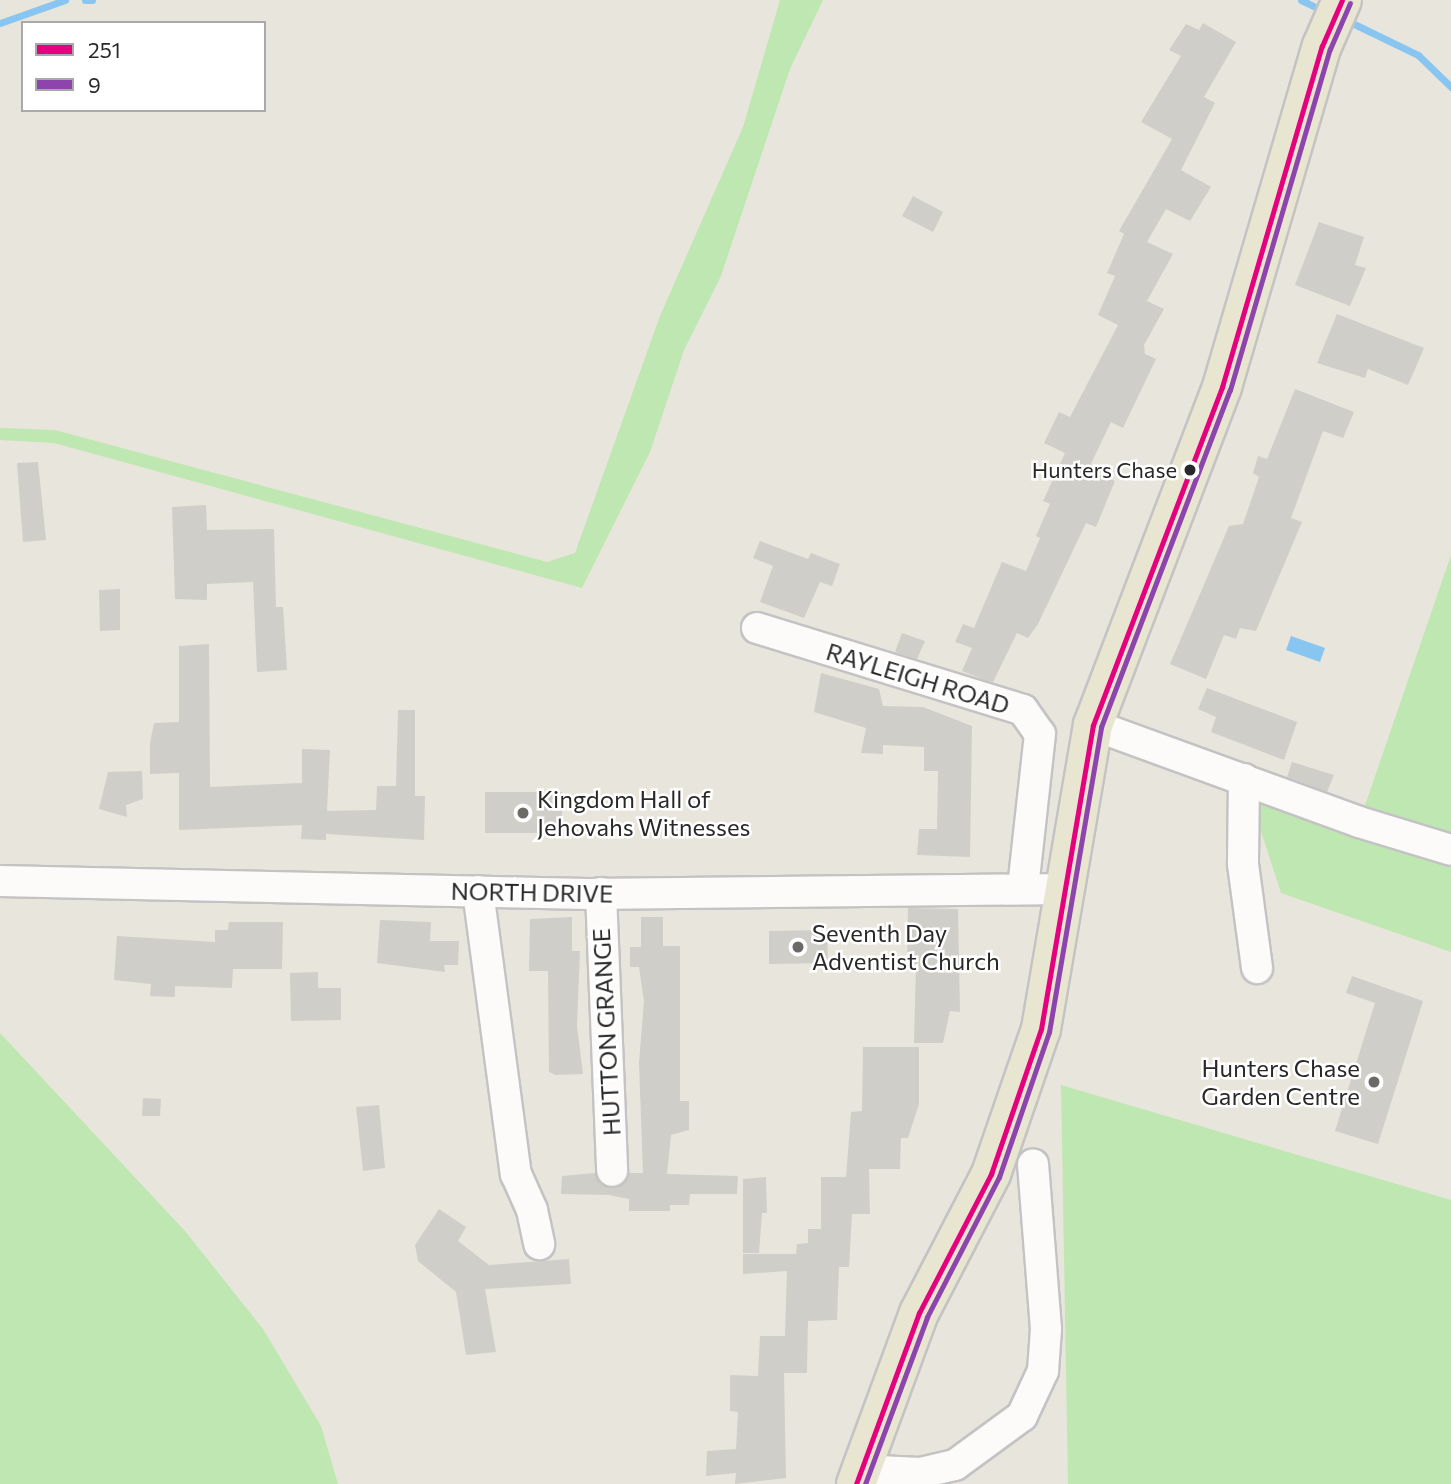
<!DOCTYPE html>
<html>
<head>
<meta charset="utf-8">
<style>
	body { margin:0 }
	#map { position:relative; width:1451px; height:1484px; overflow:hidden; background:#e8e5dc; font-family:Commissioner,sans-serif }
	div>[style] { position:absolute }
	[style*='--x'] { left:calc(var(--x)*1px); top:calc(var(--y)*1px); width:calc(var(--w)*1px); rotate:calc(var(--a)*1deg) }
	.green>* { inset:0; background:#bfe7b1 }
	.water>* { inset:0; background:#88c6f1 }
	.stream>* { height:7px; margin:-3.5px; padding:0 3.5px; transform-origin:3.5px; border-radius:3.5px; background:#88c6f1 }
	.building>* { inset:0; background:#d0cec8 }
	.roads { filter:drop-shadow(2px 0 #c4c3c3) drop-shadow(-2px 0 #c4c3c3) drop-shadow(0 2px #c4c3c3) drop-shadow(0 -2px #c4c3c3) }
	.minor>* { height:30px; margin:-15px; padding:0 15px; transform-origin:15px; border-radius:15px; background:#fcfbfa }
	.major>* { height:38px; margin:-19px; padding:0 19px; transform-origin:19px; border-radius:19px; background:#e8e6d0 }
	.bus-1>* { height:5px; margin:-2.5px; padding:0 2.5px; transform-origin:2.5px; border-radius:2.5px; background:#e5007d }
	.bus-2>* { height:5px; margin:-2.5px; padding:0 2.5px; transform-origin:2.5px; border-radius:2.5px; background:#8e44ad }
	.dots>* { width:19px; height:19px; translate:-50% -50%; box-sizing:border-box; border:4px solid #fff; border-radius:50% }
	span { translate:-50% -50%; white-space:nowrap; text-align:center; line-height:1.15; -webkit-text-stroke:5px #fff; paint-order:stroke }
	.bus-label { font-size:22px; color:#282828 }
	.right { translate:-100% -50%; text-align:right }
	.street-label { font-size:24px; color:#282828 }
	.poi-label { font-size:24px; color:#282828 }
	.left { translate:0 -50%; text-align:left }
	.legend { position:absolute; left:21px; top:21px; width:245px; height:91px; box-sizing:border-box; background:#fff; border:2px solid #a9a9a9; margin:0; padding:9px 12px; list-style:none; font-size:21px; color:#282828 }
	.legend li { display:flex; align-items:center; gap:14px; height:35px }
	.legend b { width:35px; border:2px solid #a9a9a9 }
</style>
</head>
<body>
<div id="map">
	<div class="green">
		<i style="clip-path:polygon(780px 0,823px 0,790px 69px,721px 276px,684px 350px,650px 452px,582px 588px,54px 443px,0 440px,0 428px,55px 430px,547px 562px,575px 553px,660px 316px,743px 127px)"></i>
		<i style="clip-path:polygon(1451px 555px,1451px 952px,1281px 893px,1244px 779px,1360px 820px)"></i>
		<i style="clip-path:polygon(0 1033px,185px 1231px,263px 1329px,321px 1426px,338px 1484px,0 1484px)"></i>
		<i style="clip-path:polygon(1061px 1085px,1451px 1200px,1451px 1484px,1068px 1484px)"></i>
	</div>
	<div class="water">
		<i style="clip-path:polygon(1291px 636px,1325px 648px,1320px 662px,1286px 650px)"></i>
	</div>
	<div class="stream">
		<i style="--x:85;--y:0;--w:7;--a:0"></i>
		<i style="--x:1301;--y:0;--w:25;--a:26"></i>
		<i style="--x:1350;--y:22;--w:76;--a:25.9"></i>
		<i style="--x:1418;--y:55;--w:46;--a:44.1"></i>
		<i style="--x:0;--y:23;--w:69;--a:-19.5"></i>
	</div>
	<div class="building">
		<i style="clip-path:polygon(1203px 23px,1236px 42px,1204px 97px,1215px 103px,1181px 170px,1211px 187px,1190px 221px,1166px 209px,1147px 242px,1173px 254px,1147px 301px,1164px 309px,1144px 345px,1145px 354px,1156px 359px,1123px 428px,1111px 422px,1088px 470px,1115px 481px,1096px 527px,1086px 523px,1038px 624px,1028px 638px,1017px 633px,993px 682px,985px 680px,962px 671px,972px 648px,955px 642px,963px 624px,974px 628px,1002px 562px,1026px 571px,1040px 538px,1036px 536px,1050px 504px,1043px 501px,1065px 453px,1044px 443px,1059px 412px,1070px 417px,1118px 325px,1098px 315px,1115px 276px,1107px 273px,1124px 234px,1119px 231px,1172px 139px,1141px 122px,1181px 56px,1169px 50px,1186px 24px,1199px 30px)"></i>
		<i style="clip-path:polygon(913px 196px,943px 212px,933px 232px,902px 216px)"></i>
		<i style="clip-path:polygon(1319px 222px,1364px 237px,1355px 265px,1366px 268px,1350px 306px,1295px 285px)"></i>
		<i style="clip-path:polygon(1337px 314px,1424px 348px,1408px 385px,1368px 369px,1365px 378px,1317px 363px)"></i>
		<i style="clip-path:polygon(1295px 389px,1354px 412px,1343px 438px,1323px 431px,1291px 518px,1302px 522px,1256px 631px,1240px 628px,1236px 639px,1224px 635px,1206px 679px,1170px 664px,1229px 526px,1243px 524px,1259px 477px,1253px 473px,1258px 456px,1267px 459px)"></i>
		<i style="clip-path:polygon(38px 462px,46px 540px,23px 542px,17px 463px)"></i>
		<i style="clip-path:polygon(206px 505px,207px 530px,274px 529px,276px 607px,283px 607px,287px 670px,257px 672px,253px 582px,207px 584px,207px 600px,175px 599px,172px 507px)"></i>
		<i style="clip-path:polygon(760px 541px,808px 559px,811px 553px,840px 564px,832px 586px,820px 582px,804px 618px,760px 602px,773px 566px,753px 558px)"></i>
		<i style="clip-path:polygon(120px 589px,120px 630px,100px 631px,99px 590px)"></i>
		<i style="clip-path:polygon(902px 633px,925px 641px,917px 659px,895px 652px)"></i>
		<i style="clip-path:polygon(209px 644px,210px 787px,302px 783px,302px 749px,330px 750px,327px 811px,376px 810px,377px 786px,396px 786px,398px 710px,415px 710px,415px 796px,425px 796px,424px 840px,326px 834px,326px 840px,301px 839px,302px 825px,179px 830px,179px 773px,150px 774px,150px 743px,154px 723px,179px 722px,179px 646px)"></i>
		<i style="clip-path:polygon(821px 673px,879px 689px,883px 706px,923px 707px,972px 726px,970px 857px,917px 855px,919px 829px,937px 829px,938px 771px,924px 771px,924px 747px,883px 745px,883px 754px,861px 753px,866px 728px,814px 712px)"></i>
		<i style="clip-path:polygon(1207px 688px,1297px 722px,1284px 760px,1211px 732px,1216px 717px,1198px 709px)"></i>
		<i style="clip-path:polygon(1292px 762px,1334px 775px,1327px 792px,1287px 777px)"></i>
		<i style="clip-path:polygon(142px 771px,143px 799px,126px 805px,127px 817px,99px 809px,108px 772px)"></i>
		<i style="clip-path:polygon(485px 792px,562px 792px,562px 833px,485px 833px)"></i>
		<i style="clip-path:polygon(908px 908px,958px 909px,960px 1012px,950px 1011px,943px 1043px,914px 1043px,916px 965px,907px 966px)"></i>
		<i style="clip-path:polygon(572px 917px,572px 951px,580px 951px,577px 1026px,583px 1074px,555px 1075px,549px 1072px,548px 971px,529px 971px,530px 919px)"></i>
		<i style="clip-path:polygon(641px 917px,663px 917px,663px 946px,680px 946px,680px 1101px,689px 1101px,689px 1130px,671px 1135px,667px 1174px,738px 1176px,737px 1194px,690px 1194px,689px 1205px,670px 1205px,670px 1211px,629px 1211px,629px 1199px,609px 1195px,561px 1194px,562px 1176px,595px 1173px,612px 1188px,622px 1185px,629px 1173px,643px 1173px,639px 1063px,644px 1001px,639px 967px,630px 967px,630px 947px,641px 947px)"></i>
		<i style="clip-path:polygon(380px 920px,431px 922px,430px 941px,459px 941px,458px 965px,444px 965px,445px 972px,377px 963px)"></i>
		<i style="clip-path:polygon(229px 922px,283px 922px,282px 969px,233px 969px,232px 988px,175px 986px,175px 997px,150px 996px,151px 984px,114px 980px,117px 936px,215px 942px,215px 930px,228px 930px)"></i>
		<i style="clip-path:polygon(827px 930px,828px 963px,769px 964px,769px 931px)"></i>
		<i style="clip-path:polygon(318px 972px,318px 988px,341px 988px,341px 1020px,291px 1021px,290px 973px)"></i>
		<i style="clip-path:polygon(1352px 976px,1423px 1001px,1378px 1144px,1335px 1131px,1375px 1003px,1346px 993px)"></i>
		<i style="clip-path:polygon(863px 1047px,919px 1047px,919px 1104px,908px 1138px,901px 1138px,900px 1169px,869px 1169px,870px 1214px,852px 1214px,849px 1267px,839px 1267px,837px 1320px,808px 1321px,807px 1373px,784px 1373px,786px 1478px,735px 1484px,736px 1473px,706px 1476px,707px 1451px,736px 1449px,738px 1412px,730px 1411px,730px 1375px,758px 1376px,760px 1336px,785px 1336px,787px 1271px,743px 1274px,743px 1254px,796px 1254px,797px 1244px,808px 1243px,808px 1229px,821px 1229px,821px 1177px,846px 1177px,851px 1112px,862px 1111px)"></i>
		<i style="clip-path:polygon(143px 1098px,161px 1099px,160px 1116px,142px 1116px)"></i>
		<i style="clip-path:polygon(379px 1105px,385px 1168px,363px 1171px,356px 1107px)"></i>
		<i style="clip-path:polygon(766px 1177px,767px 1213px,762px 1213px,759px 1253px,743px 1253px,743px 1179px)"></i>
		<i style="clip-path:polygon(439px 1209px,466px 1227px,458px 1241px,489px 1265px,569px 1259px,571px 1284px,485px 1289px,496px 1352px,466px 1355px,456px 1292px,418px 1261px,415px 1245px)"></i>
	</div>
	<div class="roads">
		<div class="minor">
			<i style="--x:757;--y:628;--w:278;--a:17.1"></i>
			<i style="--x:1023;--y:710;--w:29;--a:55"></i>
			<i style="--x:1040;--y:734;--w:155;--a:96.3"></i>
			<i style="--x:1093;--y:725;--w:283;--a:20"></i>
			<i style="--x:1359;--y:822;--w:96;--a:16.9"></i>
			<i style="--x:1244;--y:779;--w:85;--a:90.7"></i>
			<i style="--x:1243;--y:864;--w:105;--a:82.3"></i>
			<i style="--x:0;--y:881;--w:588;--a:1.27"></i>
			<i style="--x:588;--y:894;--w:476;--a:-0.6"></i>
			<i style="--x:478;--y:891;--w:286;--a:82.4"></i>
			<i style="--x:516;--y:1174;--w:39;--a:66"></i>
			<i style="--x:532;--y:1210;--w:35;--a:78"></i>
			<i style="--x:601;--y:893;--w:278;--a:87.7"></i>
			<i style="--x:858;--y:1470;--w:62;--a:2.8"></i>
			<i style="--x:920;--y:1473;--w:36;--a:-13"></i>
			<i style="--x:955;--y:1465;--w:83;--a:-36.2"></i>
			<i style="--x:1022;--y:1416;--w:50;--a:-65"></i>
			<i style="--x:1043;--y:1371;--w:42;--a:-85.9"></i>
			<i style="--x:1046;--y:1329;--w:165;--a:-94.5"></i>
		</div>
		<div class="major">
			<i style="--x:856;--y:1484;--w:182;--a:-69.8"></i>
			<i style="--x:919;--y:1313;--w:157;--a:-62.6"></i>
			<i style="--x:991;--y:1174;--w:153;--a:-71"></i>
			<i style="--x:1041;--y:1029;--w:308;--a:-80.3"></i>
			<i style="--x:1093;--y:725;--w:362;--a:-69.1"></i>
			<i style="--x:1222;--y:387;--w:355;--a:-73.7"></i>
			<i style="--x:1322;--y:46;--w:50;--a:-66.5"></i>
		</div>
	</div>
	<div class="bus-1">
		<i style="--x:856;--y:1484;--w:182;--a:-69.8"></i>
		<i style="--x:919;--y:1313;--w:157;--a:-62.6"></i>
		<i style="--x:991;--y:1174;--w:153;--a:-71"></i>
		<i style="--x:1041;--y:1029;--w:308;--a:-80.3"></i>
		<i style="--x:1093;--y:725;--w:362;--a:-69.1"></i>
		<i style="--x:1222;--y:387;--w:355;--a:-73.7"></i>
		<i style="--x:1322;--y:46;--w:50;--a:-66.5"></i>
	</div>
	<div class="bus-2">
		<i style="--x:865;--y:1484;--w:178;--a:-69.6"></i>
		<i style="--x:927;--y:1317;--w:157;--a:-62.8"></i>
		<i style="--x:999;--y:1177;--w:153;--a:-71"></i>
		<i style="--x:1049;--y:1032;--w:309;--a:-80.3"></i>
		<i style="--x:1101;--y:727;--w:361;--a:-69.1"></i>
		<i style="--x:1230;--y:390;--w:355;--a:-73.7"></i>
		<i style="--x:1330;--y:49;--w:50;--a:-66.5"></i>
	</div>
	<div class="dots">
		<i style="left:1190px;top:470px;background:#282828"></i>
		<i style="left:523px;top:813px;background:#6b6a67"></i>
		<i style="left:798px;top:947px;background:#6b6a67"></i>
		<i style="left:1374px;top:1082px;background:#6b6a67"></i>
	</div>
	<div class="bus-label">
		<span class="right" style="left:1177px;top:470px">Hunters Chase</span>
	</div>
	<div class="street-label">
		<span style="left:918px;top:678px;rotate:17deg">RAYLEIGH ROAD</span>
		<span style="left:532px;top:892px;rotate:1deg">NORTH DRIVE</span>
		<span style="left:606px;top:1032px;rotate:-93deg">HUTTON GRANGE</span>
	</div>
	<div class="poi-label">
		<span class="left" style="left:537px;top:813px">Kingdom Hall of<br>Jehovahs Witnesses</span>
		<span class="left" style="left:812px;top:947px">Seventh Day<br>Adventist Church</span>
		<span class="right" style="left:1360px;top:1082px">Hunters Chase<br>Garden Centre</span>
	</div>
	<ul class="legend">
	<li><b style="height:9px;background:#e5007d"></b>251</li>
	<li><b style="height:9px;background:#8e44ad"></b>9</li>
	</ul>
</div>
</body>
</html>
